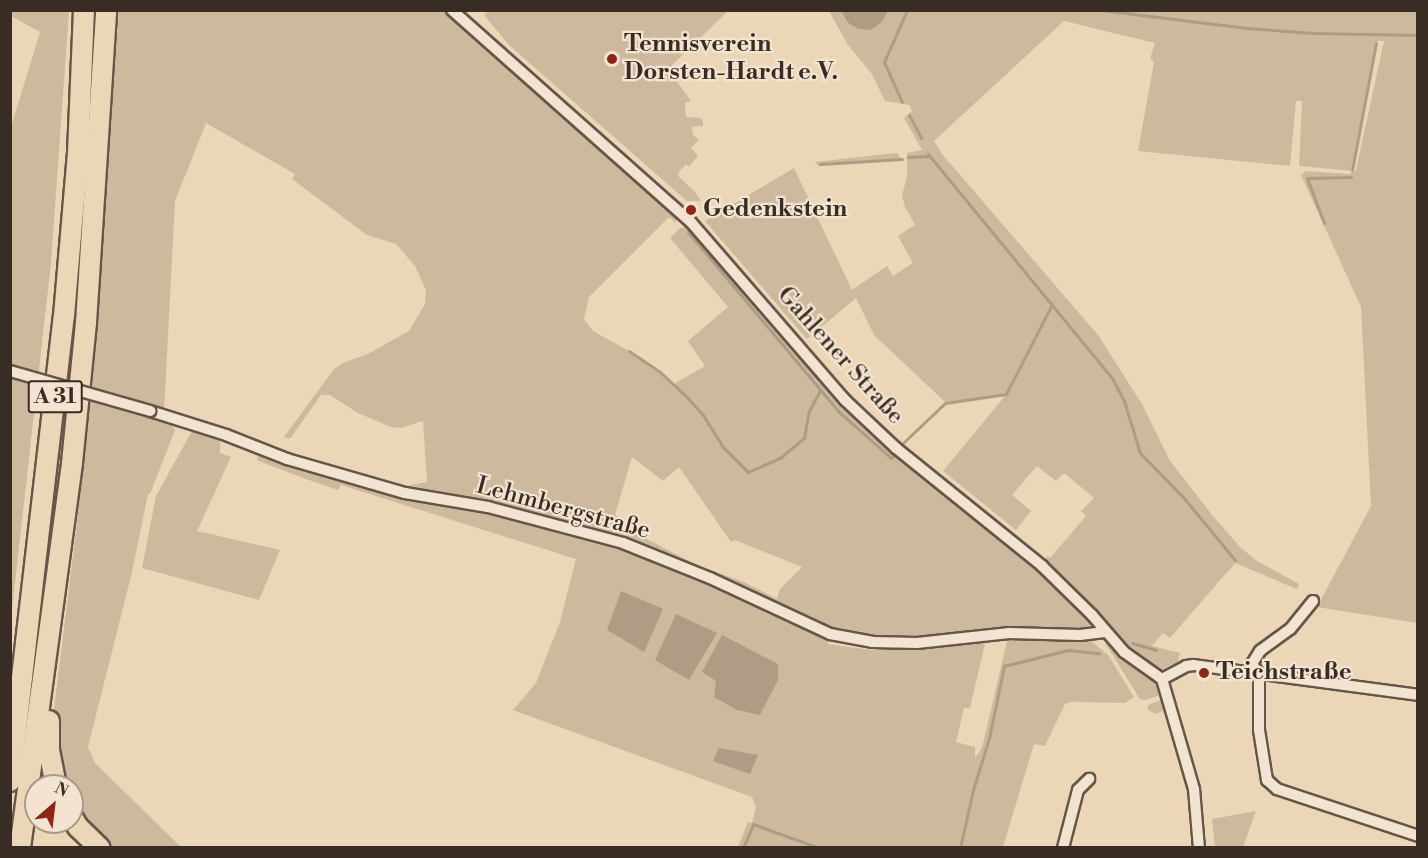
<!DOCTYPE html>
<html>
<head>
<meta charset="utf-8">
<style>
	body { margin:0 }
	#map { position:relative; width:1428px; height:858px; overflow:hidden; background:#ebd6b7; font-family:"Libre Bodoni",serif }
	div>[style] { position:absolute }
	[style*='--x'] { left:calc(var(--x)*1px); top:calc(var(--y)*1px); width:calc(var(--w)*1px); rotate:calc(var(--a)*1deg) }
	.green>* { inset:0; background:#cdb99e }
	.water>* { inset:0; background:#ae9c85 }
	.stream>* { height:3px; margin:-1.5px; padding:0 1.5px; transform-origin:1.5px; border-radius:1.5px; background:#ae9c85 }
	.roads { filter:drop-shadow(2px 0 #665649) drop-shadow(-2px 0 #665649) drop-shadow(0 2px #665649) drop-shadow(0 -2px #665649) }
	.minor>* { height:10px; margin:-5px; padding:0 5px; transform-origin:5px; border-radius:5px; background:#f2e4d0 }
	.motorway>* { height:20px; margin:-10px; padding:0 10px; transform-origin:10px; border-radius:10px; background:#ebd6b7 }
	.bridges { filter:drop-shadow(2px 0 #665649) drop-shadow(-2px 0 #665649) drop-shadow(0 2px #665649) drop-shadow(0 -2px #665649) }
	.minor-bridge>* { height:10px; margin:-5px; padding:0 5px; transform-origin:5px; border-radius:5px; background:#f2e4d0 }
	.dots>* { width:16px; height:16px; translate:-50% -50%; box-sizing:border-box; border:3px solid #f2e4d0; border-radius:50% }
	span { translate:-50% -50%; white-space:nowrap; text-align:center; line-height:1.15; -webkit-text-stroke:4.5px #f2e4d0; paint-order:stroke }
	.shield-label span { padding:2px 4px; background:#f2e4d0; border:2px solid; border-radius:4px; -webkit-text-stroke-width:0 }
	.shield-label { font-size:22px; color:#392c24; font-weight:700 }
	.poi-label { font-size:24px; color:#392c24; font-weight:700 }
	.left { translate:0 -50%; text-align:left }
	.street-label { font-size:24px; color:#392c24 }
	.frame { position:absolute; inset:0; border:12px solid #392c24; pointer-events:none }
	.north { position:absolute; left:24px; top:774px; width:60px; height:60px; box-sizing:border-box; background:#f2e4d0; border:2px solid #a89a8b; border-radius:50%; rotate:28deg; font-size:16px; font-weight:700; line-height:24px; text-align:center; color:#392c24 }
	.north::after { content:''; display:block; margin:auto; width:21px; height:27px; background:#8f2418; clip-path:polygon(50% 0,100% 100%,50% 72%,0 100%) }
</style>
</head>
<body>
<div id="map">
	<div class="green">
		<i style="clip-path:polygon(489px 10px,728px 11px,668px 69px,691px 101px,685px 103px,686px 117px,700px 118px,703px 121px,703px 126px,692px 127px,693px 135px,699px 140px,691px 148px,698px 155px,689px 167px,686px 164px,678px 173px,679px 177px,694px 191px,701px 201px,687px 201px,509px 45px,484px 15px)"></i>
		<i style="clip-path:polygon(888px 10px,1417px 11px,1417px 623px,1317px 607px,1371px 506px,1361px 307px,1301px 175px,1306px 171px,1349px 174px,1356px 170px,1384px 41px,1378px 41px,1353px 171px,1299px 166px,1302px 101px,1296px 101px,1290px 166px,1138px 151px,1154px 62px,1150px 59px,1155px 43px,1064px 21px,934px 141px,942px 154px,1098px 335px,1142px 404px,1170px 461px,1213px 516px,1240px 547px,1257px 561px,1299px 584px,1297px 589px,1235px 563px,1170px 638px,1163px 633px,1152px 646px,1180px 653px,1178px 662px,1160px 670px,1124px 645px,1093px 607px,1043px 562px,1048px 556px,1050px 558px,1086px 516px,1081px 511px,1094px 498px,1064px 473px,1056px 481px,1037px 466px,1012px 495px,1031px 511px,1016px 530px,943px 471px,1005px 396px,945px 402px,874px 335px,856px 298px,807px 339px,705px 221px,794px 168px,852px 290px,887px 266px,893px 276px,913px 263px,898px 236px,915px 225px,905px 207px,902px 195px,907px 177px,907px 153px,922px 150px,904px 118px,912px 111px,909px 105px,885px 101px,872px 74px,848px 45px,829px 11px,841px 11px,848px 23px,871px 30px,882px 22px)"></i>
		<i style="clip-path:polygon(11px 11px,69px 11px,51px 263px,11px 618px,11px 127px,40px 32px,11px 16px)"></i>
		<i style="clip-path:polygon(evenodd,119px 11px,445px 11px,677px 216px,676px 223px,669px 217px,589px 297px,584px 319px,593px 331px,638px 356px,674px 384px,705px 366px,688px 341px,728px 307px,670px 238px,680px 228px,690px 227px,850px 413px,878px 439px,1044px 575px,1090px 621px,1089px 627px,1087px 630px,884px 639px,833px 630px,601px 532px,539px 516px,401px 487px,427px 482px,423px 421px,401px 428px,391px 427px,358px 413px,330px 395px,321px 395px,290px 439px,284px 437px,334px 369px,343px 363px,368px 354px,409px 331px,425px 304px,426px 290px,415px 266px,396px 244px,367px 235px,292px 179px,295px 174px,206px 123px,175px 201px,164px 412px,224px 428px,220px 430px,89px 390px,119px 11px,632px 457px,663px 481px,679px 467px,731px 542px,735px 540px,802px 567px,780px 589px,777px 599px,744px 582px,699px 566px,629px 530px,623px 519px,615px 515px,632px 457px)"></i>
		<i style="clip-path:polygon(897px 153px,902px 160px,819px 166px,815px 162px)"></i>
		<i style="clip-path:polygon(89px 398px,150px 416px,155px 421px,171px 425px,175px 430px,150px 494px,148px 494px,132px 572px,88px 747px,95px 763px,181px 847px,110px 847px,72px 809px,72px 786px,61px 786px,53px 717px,76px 532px)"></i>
		<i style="clip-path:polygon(192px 431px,220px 440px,220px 453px,231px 457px,197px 531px,280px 550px,259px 600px,142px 568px,156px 496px)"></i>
		<i style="clip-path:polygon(260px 453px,609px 542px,672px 566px,830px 636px,828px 644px,871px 650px,986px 639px,970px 708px,964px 708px,956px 742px,975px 747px,975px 758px,982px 748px,1008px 637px,1089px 639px,1108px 655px,1134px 697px,1125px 703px,1072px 702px,1065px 704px,1045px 746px,1034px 744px,1003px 847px,738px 847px,748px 822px,752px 823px,756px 807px,752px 797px,513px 710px,536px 683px,541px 670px,560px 622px,576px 559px,341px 485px,338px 490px,306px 479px,259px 461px,257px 459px)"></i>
		<i style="clip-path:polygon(1105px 643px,1152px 678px,1161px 695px,1145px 700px,1140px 699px)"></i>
		<i style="clip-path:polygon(1163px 699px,1166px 709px,1156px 714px,1148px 710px,1148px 705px)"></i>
		<i style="clip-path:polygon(1256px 811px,1243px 847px,1215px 847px,1212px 819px)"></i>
	</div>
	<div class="water">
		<i style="clip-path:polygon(841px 11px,888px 11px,882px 22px,871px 30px,859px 29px,848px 23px)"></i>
		<i style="clip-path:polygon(621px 591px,663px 609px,644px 652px,607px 630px)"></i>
		<i style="clip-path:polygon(676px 614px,717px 633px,689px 680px,655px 660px)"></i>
		<i style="clip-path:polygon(722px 635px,778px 664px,778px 680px,760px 715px,737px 710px,714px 697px,716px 681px,702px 672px)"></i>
		<i style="clip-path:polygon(719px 748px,758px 755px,750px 774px,713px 761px)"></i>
	</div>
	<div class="stream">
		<i style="--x:1101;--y:10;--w:147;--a:7"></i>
		<i style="--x:1247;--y:28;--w:66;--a:4.3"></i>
		<i style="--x:1313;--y:33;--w:105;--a:1.1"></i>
		<i style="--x:902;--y:102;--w:44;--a:-114.2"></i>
		<i style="--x:884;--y:62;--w:57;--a:-66.1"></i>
		<i style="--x:909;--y:115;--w:26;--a:62"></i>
		<i style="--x:928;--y:154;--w:290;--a:50.6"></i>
		<i style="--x:1112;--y:378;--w:26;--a:62"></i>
		<i style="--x:1124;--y:401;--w:54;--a:72.9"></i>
		<i style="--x:1140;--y:453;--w:62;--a:45.7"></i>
		<i style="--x:1183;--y:497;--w:82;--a:50.5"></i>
		<i style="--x:908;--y:157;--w:21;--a:-3"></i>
		<i style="--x:820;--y:164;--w:82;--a:-3.5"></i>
		<i style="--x:1352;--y:170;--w:129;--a:-79.3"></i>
		<i style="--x:1324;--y:223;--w:48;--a:-110.7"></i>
		<i style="--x:1307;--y:178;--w:44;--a:-1.3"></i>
		<i style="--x:688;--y:232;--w:234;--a:50"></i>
		<i style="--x:838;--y:411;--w:71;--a:41.6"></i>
		<i style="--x:891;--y:458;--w:3;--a:-45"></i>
		<i style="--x:629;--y:351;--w:36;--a:34"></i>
		<i style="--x:659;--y:371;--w:35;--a:43"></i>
		<i style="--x:685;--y:395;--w:27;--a:48"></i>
		<i style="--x:703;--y:415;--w:36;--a:58"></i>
		<i style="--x:722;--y:446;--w:37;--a:45"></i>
		<i style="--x:748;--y:472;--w:35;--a:-24"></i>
		<i style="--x:780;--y:458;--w:31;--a:-40"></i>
		<i style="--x:804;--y:438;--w:27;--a:-80"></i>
		<i style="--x:809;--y:411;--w:24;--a:-62"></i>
		<i style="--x:903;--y:443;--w:58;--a:-43.6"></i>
		<i style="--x:945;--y:403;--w:62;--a:-8.4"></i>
		<i style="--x:1006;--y:394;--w:101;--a:-62.9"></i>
		<i style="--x:1132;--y:643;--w:25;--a:16"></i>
		<i style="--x:743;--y:848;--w:26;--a:-67"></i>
		<i style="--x:753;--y:824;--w:70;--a:20"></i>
		<i style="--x:960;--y:848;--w:59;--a:-77.4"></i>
		<i style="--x:973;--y:790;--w:54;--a:-72.9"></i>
		<i style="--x:989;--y:738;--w:74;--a:-78.2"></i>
		<i style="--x:1004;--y:666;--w:66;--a:-14"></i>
		<i style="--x:1068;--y:650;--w:31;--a:6"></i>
	</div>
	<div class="roads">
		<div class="minor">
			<i style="--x:452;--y:10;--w:318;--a:41.6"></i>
			<i style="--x:690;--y:221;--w:237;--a:49.1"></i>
			<i style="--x:845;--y:400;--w:70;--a:43.3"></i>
			<i style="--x:896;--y:448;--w:188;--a:38.9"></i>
			<i style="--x:1042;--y:566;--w:70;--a:44.4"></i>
			<i style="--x:1092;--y:615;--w:49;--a:49.1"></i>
			<i style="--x:1124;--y:652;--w:47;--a:35.4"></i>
			<i style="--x:1162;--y:679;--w:115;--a:73.8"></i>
			<i style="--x:1194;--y:789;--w:59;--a:85.2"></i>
			<i style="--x:150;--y:411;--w:80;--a:17.5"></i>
			<i style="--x:226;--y:435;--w:66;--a:21.5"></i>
			<i style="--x:287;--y:459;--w:123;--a:16.1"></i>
			<i style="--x:405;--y:493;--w:84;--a:9.6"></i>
			<i style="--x:488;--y:507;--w:140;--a:14.9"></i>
			<i style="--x:623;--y:543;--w:94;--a:21.9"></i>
			<i style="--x:710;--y:578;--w:132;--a:25"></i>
			<i style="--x:830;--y:634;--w:44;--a:10.5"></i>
			<i style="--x:873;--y:642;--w:44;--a:1.3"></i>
			<i style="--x:917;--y:643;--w:93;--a:-6.2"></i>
			<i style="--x:1009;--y:633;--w:71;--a:1.6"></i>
			<i style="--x:1080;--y:635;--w:25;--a:-7"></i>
			<i style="--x:1313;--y:601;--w:36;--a:129"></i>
			<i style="--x:1290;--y:629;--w:37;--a:144"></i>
			<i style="--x:1260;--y:651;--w:15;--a:122"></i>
			<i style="--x:1252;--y:664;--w:12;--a:55"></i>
			<i style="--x:1259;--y:674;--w:56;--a:90"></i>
			<i style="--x:1259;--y:730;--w:51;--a:80.9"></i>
			<i style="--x:1267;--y:780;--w:13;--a:42"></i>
			<i style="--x:1277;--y:789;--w:149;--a:18.4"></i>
			<i style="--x:1162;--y:679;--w:27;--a:-28"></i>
			<i style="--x:1186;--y:666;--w:8;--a:-7"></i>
			<i style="--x:1194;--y:665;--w:226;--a:7.6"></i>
			<i style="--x:1063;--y:848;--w:60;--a:-75.5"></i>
			<i style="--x:1078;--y:790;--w:16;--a:-45"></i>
		</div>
		<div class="motorway">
			<i style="--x:49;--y:721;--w:29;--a:90"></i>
			<i style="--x:49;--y:750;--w:37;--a:79"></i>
			<i style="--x:10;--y:781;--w:468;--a:-83.4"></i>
			<i style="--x:64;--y:316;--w:164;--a:-85.1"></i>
			<i style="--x:78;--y:153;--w:143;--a:-87.6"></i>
			<i style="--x:72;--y:817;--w:12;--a:59"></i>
			<i style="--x:78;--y:827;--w:30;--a:44"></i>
			<i style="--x:20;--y:848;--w:388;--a:-82.3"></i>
			<i style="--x:72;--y:463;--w:141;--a:-84.3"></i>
			<i style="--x:86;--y:323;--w:314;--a:-86.3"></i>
		</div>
	</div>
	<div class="bridges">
		<div class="minor-bridge">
			<i style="--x:10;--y:371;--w:146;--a:15.9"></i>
		</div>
	</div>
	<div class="dots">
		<i style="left:612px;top:59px;background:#8f2418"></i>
		<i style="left:691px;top:210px;background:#8f2418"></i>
		<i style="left:1204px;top:673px;background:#8f2418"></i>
	</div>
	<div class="shield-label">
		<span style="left:55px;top:397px">A 31</span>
	</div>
	<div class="poi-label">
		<span class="left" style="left:624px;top:59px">Tennisverein<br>Dorsten-Hardt e.V.</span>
		<span class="left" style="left:703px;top:210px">Gedenkstein</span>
		<span class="left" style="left:1216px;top:673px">Teichstraße</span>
	</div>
	<div class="street-label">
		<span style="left:840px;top:356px;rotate:48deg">Gahlener Straße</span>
		<span style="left:563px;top:509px;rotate:15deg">Lehmbergstraße</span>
	</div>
	<div class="frame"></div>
	<div class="north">N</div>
</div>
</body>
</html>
